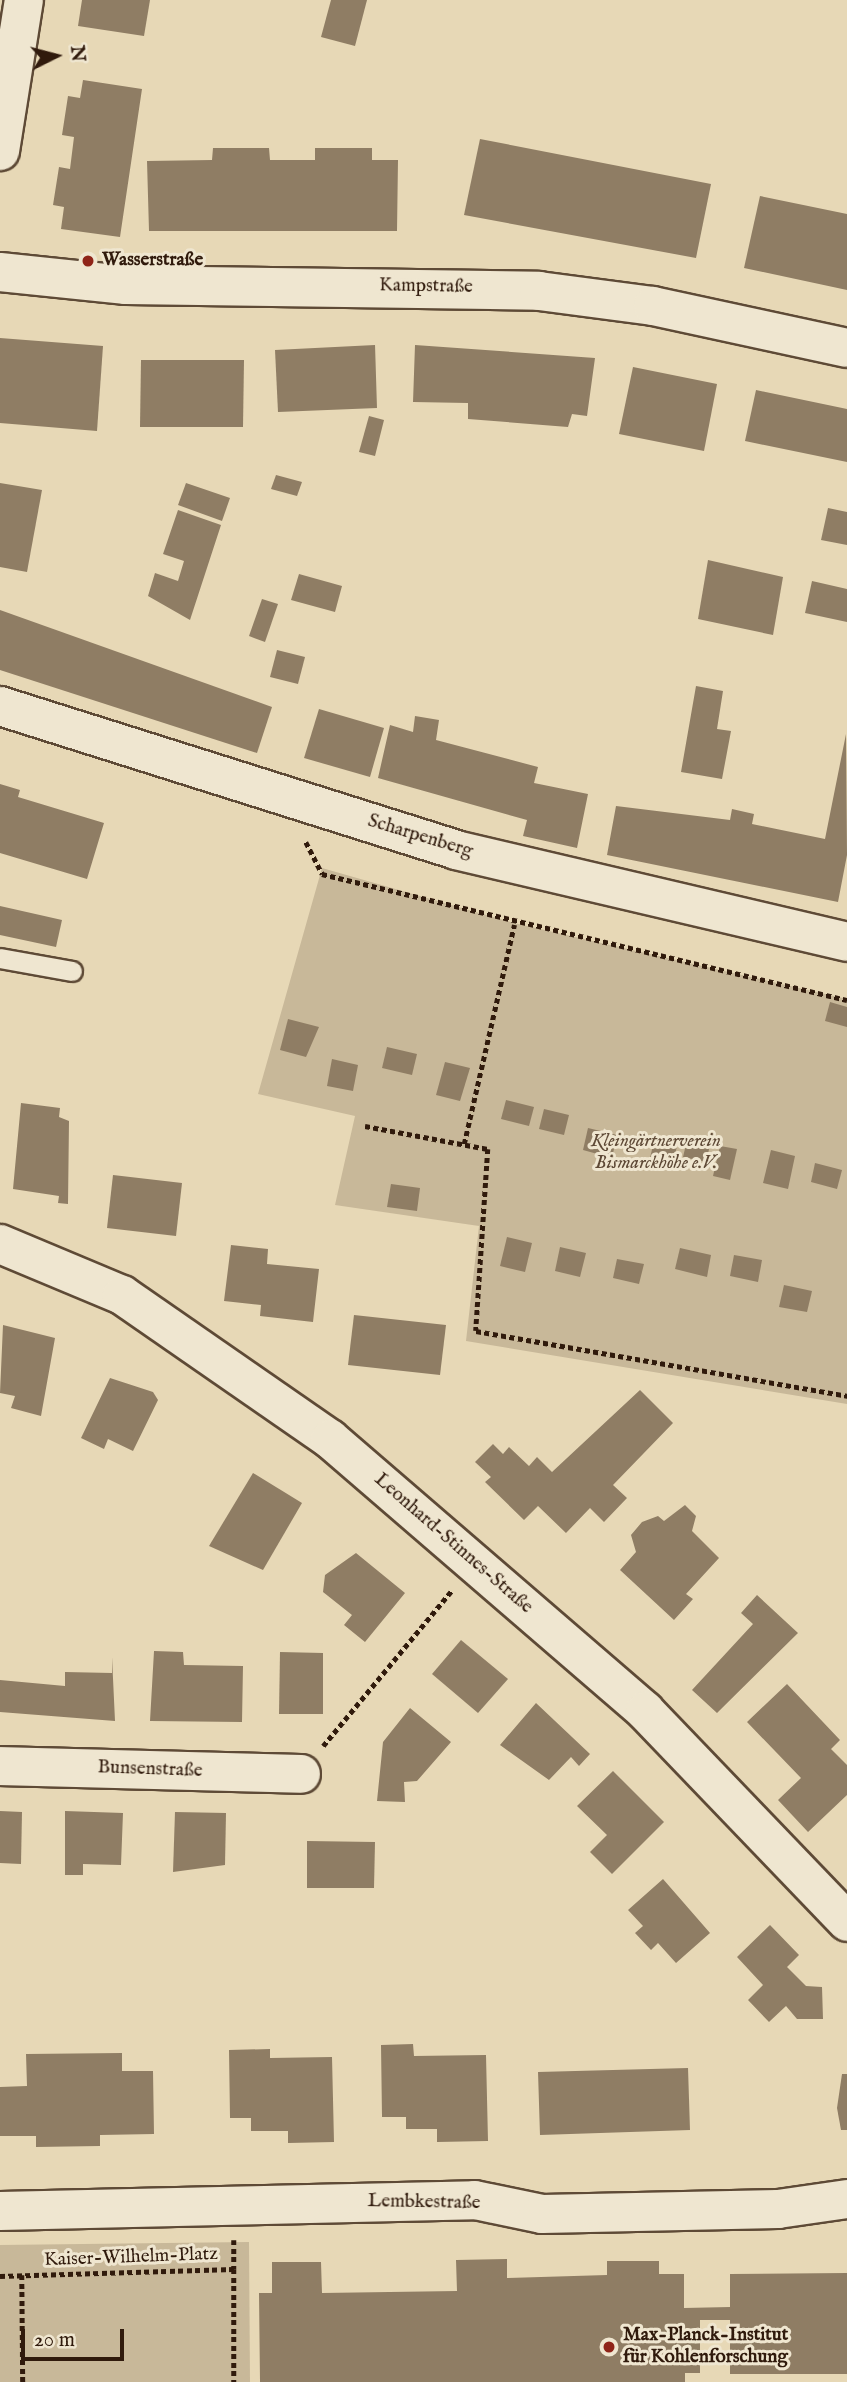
<!DOCTYPE html>
<html>
<head>
<meta charset="utf-8">
<style>
	body { margin:0 }
	#map { position:relative; width:847px; height:2382px; overflow:hidden; background:#e7d8b6; font-family:"IM FELL English",serif }
	div>[style] { position:absolute }
	[style*='--x'] { left:calc(var(--x)*1px); top:calc(var(--y)*1px); width:calc(var(--w)*1px); rotate:calc(var(--a)*1deg) }
	.green>* { inset:0; background:#c8b899 }
	.building>* { inset:0; background:#8f7d64 }
	.path>* { height:4.5px; margin-top:-2.25px; transform-origin:0; background:repeating-linear-gradient(90deg,#301a0c 0 5px,transparent 0 8.5px) }
	.roads { filter:drop-shadow(2px 0 #5e4a36) drop-shadow(-2px 0 #5e4a36) drop-shadow(0 2px #5e4a36) drop-shadow(0 -2px #5e4a36) }
	.service>* { height:19px; margin:-9.5px; padding:0 9.5px; transform-origin:9.5px; border-radius:9.5px; background:#efe6d0 }
	.minor>* { height:38px; margin:-19px; padding:0 19px; transform-origin:19px; border-radius:19px; background:#efe6d0 }
	.secondary>* { height:38px; margin:-19px; padding:0 19px; transform-origin:19px; border-radius:19px; background:#efe6d0 }
	.dots>* { width:19px; height:19px; translate:-50% -50%; box-sizing:border-box; border:4px solid #efe6d0; border-radius:50% }
	span { translate:-50% -50%; white-space:nowrap; text-align:center; line-height:1.15; -webkit-text-stroke:6px #efe6d0; paint-order:stroke }
	.poi-label { font-size:19px; color:#301a0c; font-weight:700 }
	.left { translate:0 -50%; text-align:left }
	.street-label { font-size:19px; color:#301a0c }
	.park-label { font-size:19px; color:#5e4936; font-style:italic }
	.north { position:absolute; left:21px; top:21px; width:70px; height:70px; -webkit-text-stroke:5px #efe6d0; paint-order:stroke; rotate:84deg; font-size:19px; font-weight:700; line-height:28px; text-align:center; color:#301a0c }
	.north::after { content:''; display:block; margin:auto; width:24px; height:32px; background:#301a0c; clip-path:polygon(50% 0,100% 100%,50% 72%,0 100%) }
	.scale { position:absolute; left:21px; top:2329px; width:103px; height:32px; box-sizing:border-box; border:4px solid #301a0c; border-top:0; padding-left:9px; font-size:21px; line-height:24px; white-space:nowrap; color:#301a0c; -webkit-text-stroke:5px #efe6d0; paint-order:stroke }
</style>
</head>
<body>
<div id="map">
	<div class="green">
		<i style="clip-path:polygon(322px 868px,514px 923px,847px 999px,847px 1404px,466px 1341px,479px 1226px,335px 1205px,355px 1116px,258px 1094px)"></i>
		<i style="clip-path:polygon(249px 2242px,250px 2382px,0 2382px,0 2245px)"></i>
	</div>
	<div class="building">
		<i style="clip-path:polygon(82px 0,150px 0,144px 36px,78px 26px)"></i>
		<i style="clip-path:polygon(331px 0,367px 0,355px 46px,321px 37px)"></i>
		<i style="clip-path:polygon(83px 80px,142px 89px,120px 237px,61px 229px,64px 207px,53px 205px,59px 167px,70px 169px,74px 137px,62px 135px,68px 96px,80px 98px)"></i>
		<i style="clip-path:polygon(480px 139px,711px 184px,696px 258px,464px 215px)"></i>
		<i style="clip-path:polygon(213px 148px,269px 148px,270px 160px,315px 160px,315px 148px,372px 148px,372px 160px,398px 160px,397px 231px,149px 231px,147px 161px,212px 160px)"></i>
		<i style="clip-path:polygon(760px 196px,847px 214px,847px 290px,744px 268px)"></i>
		<i style="clip-path:polygon(0 338px,103px 346px,97px 431px,0 423px)"></i>
		<i style="clip-path:polygon(375px 345px,377px 408px,278px 412px,275px 350px)"></i>
		<i style="clip-path:polygon(415px 345px,595px 358px,587px 416px,572px 414px,568px 427px,468px 419px,468px 403px,413px 402px)"></i>
		<i style="clip-path:polygon(141px 360px,244px 360px,243px 427px,140px 427px)"></i>
		<i style="clip-path:polygon(633px 367px,717px 384px,704px 451px,619px 434px)"></i>
		<i style="clip-path:polygon(756px 390px,847px 409px,847px 462px,745px 441px)"></i>
		<i style="clip-path:polygon(369px 416px,384px 420px,375px 456px,359px 452px)"></i>
		<i style="clip-path:polygon(276px 475px,302px 482px,297px 496px,271px 489px)"></i>
		<i style="clip-path:polygon(0 483px,42px 490px,27px 572px,0 567px)"></i>
		<i style="clip-path:polygon(186px 483px,230px 498px,222px 521px,178px 505px)"></i>
		<i style="clip-path:polygon(828px 508px,847px 512px,847px 545px,821px 540px)"></i>
		<i style="clip-path:polygon(178px 510px,221px 525px,190px 620px,148px 596px,155px 573px,178px 581px,184px 561px,163px 554px)"></i>
		<i style="clip-path:polygon(708px 560px,783px 577px,773px 635px,698px 619px)"></i>
		<i style="clip-path:polygon(299px 574px,342px 586px,335px 612px,291px 600px)"></i>
		<i style="clip-path:polygon(812px 581px,847px 589px,847px 622px,805px 613px)"></i>
		<i style="clip-path:polygon(262px 599px,278px 604px,265px 642px,249px 636px)"></i>
		<i style="clip-path:polygon(0 610px,272px 707px,257px 753px,0 670px)"></i>
		<i style="clip-path:polygon(277px 650px,305px 657px,298px 684px,270px 677px)"></i>
		<i style="clip-path:polygon(696px 686px,723px 691px,717px 729px,731px 731px,722px 779px,681px 772px)"></i>
		<i style="clip-path:polygon(319px 709px,384px 728px,370px 777px,304px 758px)"></i>
		<i style="clip-path:polygon(415px 716px,439px 720px,436px 740px,538px 767px,534px 783px,588px 794px,577px 848px,523px 836px,527px 820px,378px 778px,390px 725px,413px 732px)"></i>
		<i style="clip-path:polygon(846px 734px,847px 855px,838px 902px,607px 855px,616px 806px,730px 820px,732px 809px,754px 814px,752px 824px,825px 839px)"></i>
		<i style="clip-path:polygon(0 784px,20px 790px,18px 797px,104px 823px,87px 879px,0 853px)"></i>
		<i style="clip-path:polygon(0 906px,62px 920px,56px 947px,0 935px)"></i>
		<i style="clip-path:polygon(830px 1002px,847px 1007px,847px 1027px,825px 1021px)"></i>
		<i style="clip-path:polygon(288px 1019px,319px 1027px,306px 1057px,280px 1050px)"></i>
		<i style="clip-path:polygon(387px 1047px,417px 1054px,412px 1075px,382px 1068px)"></i>
		<i style="clip-path:polygon(332px 1059px,358px 1065px,353px 1091px,327px 1086px)"></i>
		<i style="clip-path:polygon(445px 1062px,470px 1068px,460px 1101px,436px 1095px)"></i>
		<i style="clip-path:polygon(506px 1100px,534px 1107px,529px 1126px,501px 1119px)"></i>
		<i style="clip-path:polygon(21px 1103px,60px 1108px,59px 1117px,69px 1121px,68px 1204px,58px 1203px,59px 1196px,13px 1189px)"></i>
		<i style="clip-path:polygon(544px 1109px,569px 1115px,564px 1135px,539px 1129px)"></i>
		<i style="clip-path:polygon(588px 1128px,617px 1135px,612px 1158px,583px 1150px)"></i>
		<i style="clip-path:polygon(688px 1136px,711px 1141px,706px 1162px,683px 1157px)"></i>
		<i style="clip-path:polygon(654px 1141px,677px 1146px,673px 1164px,650px 1158px)"></i>
		<i style="clip-path:polygon(720px 1146px,737px 1149px,730px 1180px,713px 1176px)"></i>
		<i style="clip-path:polygon(771px 1150px,795px 1156px,788px 1189px,763px 1183px)"></i>
		<i style="clip-path:polygon(815px 1163px,842px 1170px,837px 1189px,811px 1182px)"></i>
		<i style="clip-path:polygon(113px 1175px,182px 1183px,176px 1236px,107px 1228px)"></i>
		<i style="clip-path:polygon(391px 1184px,420px 1188px,417px 1211px,387px 1207px)"></i>
		<i style="clip-path:polygon(507px 1237px,532px 1243px,525px 1272px,500px 1266px)"></i>
		<i style="clip-path:polygon(231px 1245px,268px 1249px,267px 1264px,319px 1269px,313px 1322px,260px 1316px,261px 1305px,224px 1301px)"></i>
		<i style="clip-path:polygon(560px 1247px,586px 1253px,580px 1277px,555px 1271px)"></i>
		<i style="clip-path:polygon(680px 1248px,711px 1255px,707px 1277px,675px 1269px)"></i>
		<i style="clip-path:polygon(734px 1255px,762px 1260px,758px 1282px,730px 1276px)"></i>
		<i style="clip-path:polygon(617px 1259px,644px 1264px,639px 1284px,613px 1278px)"></i>
		<i style="clip-path:polygon(784px 1285px,812px 1291px,807px 1312px,779px 1307px)"></i>
		<i style="clip-path:polygon(354px 1315px,446px 1325px,440px 1375px,348px 1365px)"></i>
		<i style="clip-path:polygon(3px 1325px,55px 1338px,41px 1416px,11px 1408px,15px 1396px,0 1393px)"></i>
		<i style="clip-path:polygon(110px 1378px,153px 1392px,158px 1400px,133px 1451px,108px 1439px,104px 1449px,81px 1438px)"></i>
		<i style="clip-path:polygon(640px 1390px,673px 1423px,613px 1485px,627px 1498px,604px 1522px,590px 1508px,566px 1533px,538px 1506px,524px 1520px,485px 1482px,491px 1477px,475px 1462px,493px 1444px,503px 1454px,509px 1447px,529px 1466px,537px 1457px,552px 1472px)"></i>
		<i style="clip-path:polygon(253px 1473px,302px 1503px,263px 1570px,209px 1546px)"></i>
		<i style="clip-path:polygon(685px 1505px,696px 1516px,692px 1531px,719px 1558px,686px 1594px,693px 1599px,674px 1620px,620px 1570px,636px 1552px,631px 1535px,642px 1522px,658px 1516px,664px 1521px)"></i>
		<i style="clip-path:polygon(356px 1553px,405px 1593px,365px 1642px,344px 1625px,352px 1615px,323px 1592px,325px 1575px)"></i>
		<i style="clip-path:polygon(757px 1595px,798px 1633px,717px 1713px,692px 1690px,753px 1624px,741px 1613px)"></i>
		<i style="clip-path:polygon(461px 1640px,508px 1679px,478px 1713px,432px 1674px)"></i>
		<i style="clip-path:polygon(154px 1651px,183px 1652px,184px 1665px,243px 1666px,242px 1722px,150px 1721px)"></i>
		<i style="clip-path:polygon(280px 1652px,323px 1653px,323px 1714px,279px 1714px)"></i>
		<i style="clip-path:polygon(112px 1657px,115px 1721px,0 1712px,0 1680px,65px 1686px,65px 1672px,112px 1673px)"></i>
		<i style="clip-path:polygon(787px 1684px,840px 1740px,831px 1749px,847px 1765px,847px 1795px,808px 1832px,778px 1800px,801px 1778px,747px 1722px)"></i>
		<i style="clip-path:polygon(536px 1703px,590px 1754px,579px 1766px,571px 1757px,549px 1780px,500px 1745px)"></i>
		<i style="clip-path:polygon(410px 1708px,451px 1742px,417px 1781px,404px 1782px,405px 1802px,377px 1801px,383px 1742px)"></i>
		<i style="clip-path:polygon(613px 1771px,664px 1822px,612px 1874px,590px 1852px,607px 1835px,577px 1806px)"></i>
		<i style="clip-path:polygon(0 1811px,22px 1812px,21px 1864px,0 1863px)"></i>
		<i style="clip-path:polygon(65px 1811px,123px 1813px,121px 1865px,83px 1864px,83px 1875px,65px 1875px)"></i>
		<i style="clip-path:polygon(175px 1812px,226px 1813px,225px 1865px,173px 1872px)"></i>
		<i style="clip-path:polygon(307px 1841px,375px 1842px,374px 1888px,307px 1888px)"></i>
		<i style="clip-path:polygon(663px 1879px,710px 1933px,676px 1963px,658px 1943px,651px 1950px,635px 1933px,643px 1926px,628px 1910px)"></i>
		<i style="clip-path:polygon(770px 1925px,799px 1955px,787px 1967px,806px 1986px,822px 1987px,823px 2019px,797px 2019px,786px 2006px,769px 2022px,748px 2000px,763px 1985px,737px 1957px)"></i>
		<i style="clip-path:polygon(413px 2044px,414px 2056px,486px 2055px,488px 2141px,437px 2142px,437px 2129px,406px 2129px,406px 2117px,382px 2117px,381px 2045px)"></i>
		<i style="clip-path:polygon(270px 2049px,270px 2058px,332px 2057px,334px 2142px,288px 2143px,288px 2131px,251px 2131px,251px 2118px,230px 2118px,229px 2050px)"></i>
		<i style="clip-path:polygon(122px 2053px,122px 2071px,153px 2071px,154px 2134px,100px 2135px,100px 2146px,36px 2147px,36px 2136px,0 2136px,0 2087px,27px 2086px,26px 2054px)"></i>
		<i style="clip-path:polygon(688px 2068px,690px 2130px,540px 2135px,538px 2072px)"></i>
		<i style="clip-path:polygon(842px 2074px,847px 2074px,847px 2130px,841px 2130px,837px 2108px)"></i>
		<i style="clip-path:polygon(507px 2259px,507px 2278px,607px 2275px,607px 2261px,659px 2261px,659px 2274px,684px 2274px,684px 2308px,730px 2307px,730px 2274px,847px 2273px,847px 2374px,730px 2374px,730px 2320px,700px 2320px,700px 2373px,685px 2373px,685px 2382px,260px 2382px,259px 2293px,272px 2293px,272px 2262px,321px 2262px,322px 2293px,457px 2291px,456px 2260px)"></i>
	</div>
	<div class="path">
		<i style="--x:306;--y:842;--w:36;--a:63"></i>
		<i style="--x:322;--y:874;--w:540;--a:13.5"></i>
		<i style="--x:365;--y:1126;--w:125;--a:10.6"></i>
		<i style="--x:488;--y:1149;--w:182;--a:93.8"></i>
		<i style="--x:476;--y:1331;--w:377;--a:9.9"></i>
		<i style="--x:464;--y:1144;--w:225;--a:-77.1"></i>
		<i style="--x:323;--y:1746;--w:201;--a:-50.4"></i>
		<i style="--x:234;--y:2240;--w:29;--a:90"></i>
		<i style="--x:22;--y:2275;--w:107;--a:89.5"></i>
		<i style="--x:0;--y:2276;--w:234;--a:-1.7"></i>
		<i style="--x:234;--y:2269;--w:113;--a:90"></i>
	</div>
	<div class="roads">
		<div class="service">
			<i style="--x:0;--y:958;--w:73;--a:10.2"></i>
		</div>
		<div class="minor">
			<i style="--x:0;--y:151;--w:153;--a:-81"></i>
			<i style="--x:0;--y:706;--w:478;--a:17.5"></i>
			<i style="--x:456;--y:850;--w:402;--a:13.2"></i>
			<i style="--x:0;--y:1244;--w:132;--a:22.7"></i>
			<i style="--x:122;--y:1295;--w:253;--a:34.7"></i>
			<i style="--x:330;--y:1439;--w:416;--a:40.8"></i>
			<i style="--x:645;--y:1711;--w:292;--a:46.2"></i>
			<i style="--x:0;--y:1766;--w:301;--a:1.5"></i>
			<i style="--x:0;--y:2211;--w:475;--a:-1.3"></i>
			<i style="--x:475;--y:2200;--w:68;--a:11.8"></i>
			<i style="--x:542;--y:2214;--w:236;--a:-1.2"></i>
			<i style="--x:778;--y:2209;--w:70;--a:-8.2"></i>
		</div>
		<div class="secondary">
			<i style="--x:0;--y:272;--w:127;--a:5.9"></i>
			<i style="--x:126;--y:285;--w:413;--a:0.8"></i>
			<i style="--x:539;--y:291;--w:115;--a:7.5"></i>
			<i style="--x:653;--y:306;--w:198;--a:12.2"></i>
		</div>
	</div>
	<div class="dots">
		<i style="left:88px;top:261px;background:#8f2418"></i>
		<i style="left:609px;top:2347px;background:#8f2418"></i>
	</div>
	<div class="poi-label">
		<span class="left" style="left:102px;top:261px">Wasserstraße</span>
		<span class="left" style="left:623px;top:2347px">Max-Planck-Institut<br>für Kohlenforschung</span>
	</div>
	<div class="street-label">
		<span style="left:426px;top:287px;rotate:1deg">Kampstraße</span>
		<span style="left:420px;top:837px;rotate:17deg">Scharpenberg</span>
		<span style="left:453px;top:1544px;rotate:41deg">Leonhard-Stinnes-Straße</span>
		<span style="left:150px;top:1770px;rotate:2deg">Bunsenstraße</span>
		<span style="left:424px;top:2203px;rotate:1deg">Lembkestraße</span>
		<span style="left:131px;top:2258px;rotate:-2deg">Kaiser-Wilhelm-Platz</span>
	</div>
	<div class="park-label">
		<span style="left:656px;top:1153px">Kleingärtnerverein<br>Bismarckhöhe e.V.</span>
	</div>
	<div class="north">N</div>
	<div class="scale">20 m</div>
</div>
</body>
</html>
